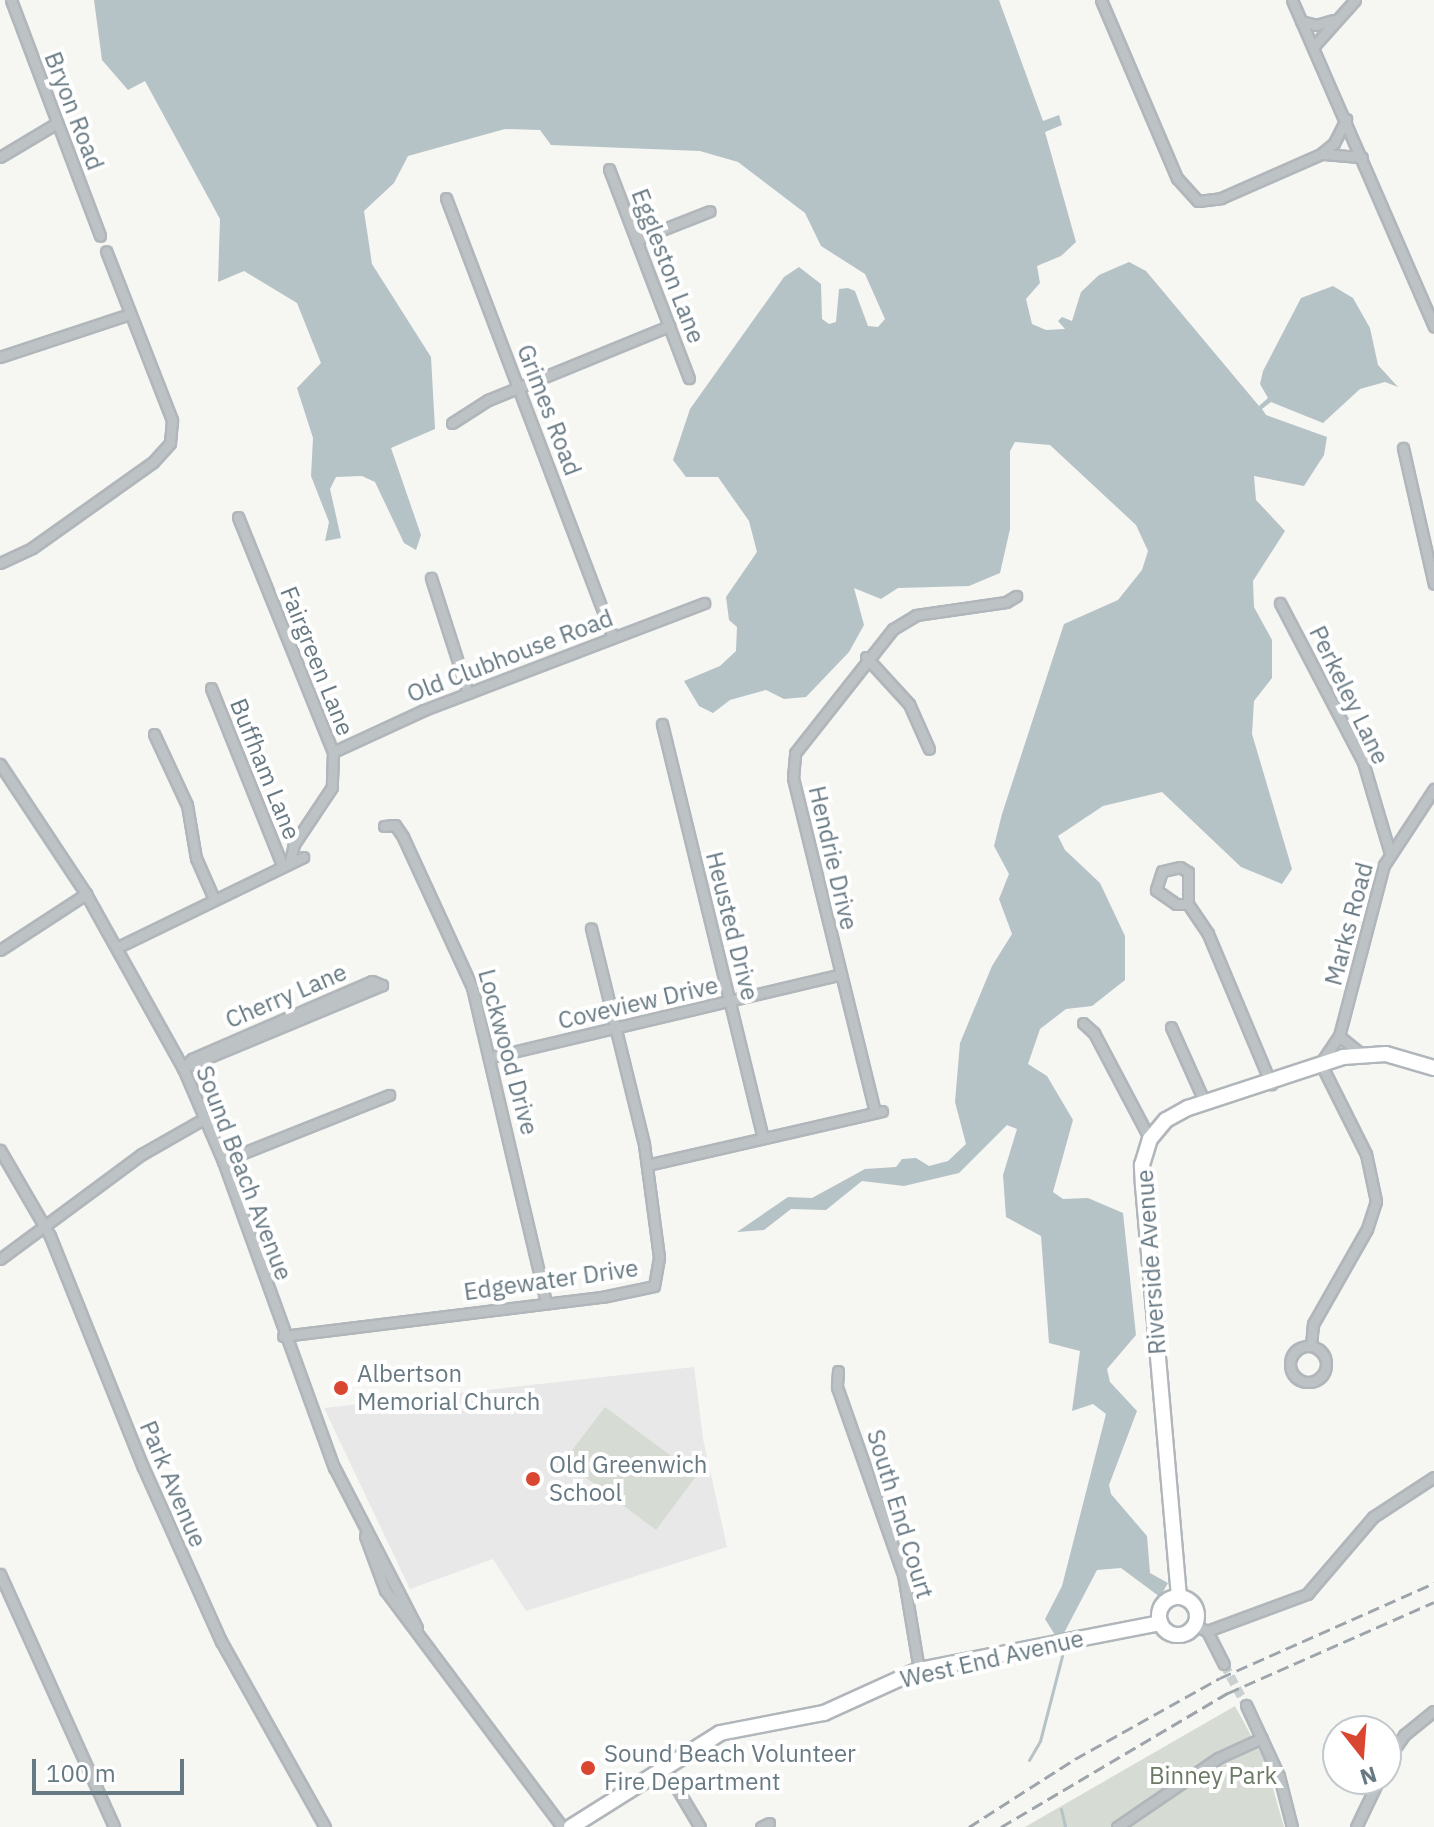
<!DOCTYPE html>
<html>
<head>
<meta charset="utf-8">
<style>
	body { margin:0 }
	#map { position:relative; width:1434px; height:1827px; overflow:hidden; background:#f6f6f3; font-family:"IBM Plex Sans",sans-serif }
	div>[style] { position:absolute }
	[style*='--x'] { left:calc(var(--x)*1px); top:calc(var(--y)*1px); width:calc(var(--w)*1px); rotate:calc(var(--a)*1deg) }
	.built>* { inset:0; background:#e7e8e7 }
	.green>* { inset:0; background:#d6dbd3 }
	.water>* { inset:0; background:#b5c2c6 }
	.stream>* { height:3px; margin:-1.5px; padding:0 1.5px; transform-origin:1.5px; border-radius:1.5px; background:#b5c2c6 }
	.street-tunnel>* { height:9px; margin-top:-4.5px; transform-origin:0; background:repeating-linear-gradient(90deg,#cbd0d1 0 9px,transparent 0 13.5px) }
	.roads { filter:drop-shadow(2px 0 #b0b6ba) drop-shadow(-2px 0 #b0b6ba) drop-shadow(0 2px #b0b6ba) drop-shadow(0 -2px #b0b6ba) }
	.street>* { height:9px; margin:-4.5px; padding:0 4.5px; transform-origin:4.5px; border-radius:4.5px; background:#bdc2c5 }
	.street>.ring { margin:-4.5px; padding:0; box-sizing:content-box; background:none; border:9px solid #bdc2c5; border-radius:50% }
	.secondary>* { height:14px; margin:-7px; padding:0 7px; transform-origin:7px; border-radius:7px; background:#fff }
	.secondary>.ring { margin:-7px; padding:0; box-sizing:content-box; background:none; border:14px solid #fff; border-radius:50% }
	.rail>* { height:3px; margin-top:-1.5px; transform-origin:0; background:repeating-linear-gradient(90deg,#9da5aa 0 12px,transparent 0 18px) }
	.dots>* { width:22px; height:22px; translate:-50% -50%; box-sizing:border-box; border:4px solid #fff; border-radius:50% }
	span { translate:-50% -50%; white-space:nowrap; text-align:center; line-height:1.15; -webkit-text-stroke:8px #fff; paint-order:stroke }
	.street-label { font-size:24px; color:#677983 }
	.poi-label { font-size:24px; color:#677983 }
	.left { translate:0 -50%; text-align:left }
	.park-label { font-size:24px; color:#6c7a65 }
	.north { position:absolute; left:1322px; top:1715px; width:80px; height:80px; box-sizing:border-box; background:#fff; border:2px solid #c2c9cd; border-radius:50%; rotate:163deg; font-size:22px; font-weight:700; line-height:32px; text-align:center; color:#677983 }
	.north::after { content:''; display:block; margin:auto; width:28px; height:36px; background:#da4730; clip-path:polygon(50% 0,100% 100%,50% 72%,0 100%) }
	.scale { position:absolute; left:32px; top:1759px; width:152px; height:36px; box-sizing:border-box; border:4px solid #677983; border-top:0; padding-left:10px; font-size:24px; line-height:28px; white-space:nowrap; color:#677983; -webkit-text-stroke:6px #fff; paint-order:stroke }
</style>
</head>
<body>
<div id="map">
	<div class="built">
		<i style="clip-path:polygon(694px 1367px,703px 1439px,727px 1547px,526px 1611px,493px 1559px,410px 1589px,324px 1408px)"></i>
	</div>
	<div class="green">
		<i style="clip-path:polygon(605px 1407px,697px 1475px,656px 1530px,564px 1461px)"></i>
		<i style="clip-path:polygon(1235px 1706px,1265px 1761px,1284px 1827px,1025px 1827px)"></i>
	</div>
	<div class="water">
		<i style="clip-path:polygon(94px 0,999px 0,1043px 121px,1059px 115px,1062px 125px,1045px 132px,1076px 242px,1061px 256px,1037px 266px,1040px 283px,1026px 299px,1032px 324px,1046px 330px,1065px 329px,1058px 321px,1062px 317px,1072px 321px,1081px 292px,1099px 275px,1129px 262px,1146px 271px,1259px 406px,1268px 398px,1260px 384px,1263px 371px,1301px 298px,1333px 286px,1353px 298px,1370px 328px,1378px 365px,1398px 387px,1385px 382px,1360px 389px,1323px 423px,1271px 402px,1262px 409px,1266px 415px,1327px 437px,1324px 455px,1304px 486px,1254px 476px,1256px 500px,1285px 531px,1253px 581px,1254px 607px,1272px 640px,1272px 678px,1254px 701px,1252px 734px,1292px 869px,1282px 884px,1241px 867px,1162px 792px,1103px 806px,1058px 836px,1065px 850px,1100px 883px,1125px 936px,1125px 980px,1092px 1006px,1066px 1009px,1040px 1029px,1028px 1064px,1047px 1076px,1073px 1120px,1053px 1192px,1063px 1199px,1088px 1198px,1123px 1213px,1136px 1335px,1107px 1369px,1110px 1382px,1137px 1411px,1109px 1485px,1111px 1494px,1147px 1536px,1150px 1573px,1168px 1583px,1160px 1597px,1121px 1568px,1097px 1570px,1064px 1633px,1055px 1635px,1045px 1619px,1062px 1586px,1106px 1414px,1093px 1404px,1072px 1411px,1080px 1351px,1049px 1343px,1041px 1236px,1006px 1217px,1003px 1175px,1017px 1129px,1007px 1125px,959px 1173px,904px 1186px,862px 1181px,826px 1210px,791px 1209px,764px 1230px,737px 1232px,788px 1197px,812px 1198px,865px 1169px,896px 1167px,902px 1159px,916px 1158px,929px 1166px,948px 1161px,966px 1144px,955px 1102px,960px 1043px,992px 966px,1012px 934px,999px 899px,1009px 874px,994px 846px,1002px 814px,1064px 624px,1118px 600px,1142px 570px,1148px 551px,1136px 525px,1050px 445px,1015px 442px,1010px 451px,1010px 529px,1000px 573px,969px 586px,898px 588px,881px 599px,854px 588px,864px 625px,849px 652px,806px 697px,784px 699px,766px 690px,730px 700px,713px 713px,699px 706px,684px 681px,720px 666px,736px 651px,737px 627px,729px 620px,726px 597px,757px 552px,749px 521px,718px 477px,686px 477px,673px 460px,690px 409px,784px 277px,799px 267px,821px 284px,822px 319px,829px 324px,836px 322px,839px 289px,848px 288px,855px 291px,868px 326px,878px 327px,885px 319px,865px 274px,821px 246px,805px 213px,738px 162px,700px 151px,551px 145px,540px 130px,505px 129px,408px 156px,394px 183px,364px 211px,372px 264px,431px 357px,435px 429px,391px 448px,421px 535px,416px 550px,404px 543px,375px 482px,362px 476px,336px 477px,330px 489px,341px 538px,325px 541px,329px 522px,311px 476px,313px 438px,297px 388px,321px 363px,297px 303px,244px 271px,218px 282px,220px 219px,145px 81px,128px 90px,102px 60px)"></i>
	</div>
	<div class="stream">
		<i style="--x:1029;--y:1760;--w:22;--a:-60"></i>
		<i style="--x:1040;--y:1741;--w:88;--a:-75.5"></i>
		<i style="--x:1061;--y:1809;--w:18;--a:77"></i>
	</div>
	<div class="street-tunnel">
		<i style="--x:1224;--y:1664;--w:47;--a:61.8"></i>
	</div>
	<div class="roads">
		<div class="street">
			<i style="--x:11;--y:0;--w:252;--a:69.3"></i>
			<i style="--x:1101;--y:0;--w:194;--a:66.9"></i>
			<i style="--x:1177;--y:178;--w:31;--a:48"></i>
			<i style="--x:1198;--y:201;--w:23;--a:-7"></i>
			<i style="--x:1221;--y:198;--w:109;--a:-23.7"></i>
			<i style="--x:1321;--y:154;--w:17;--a:-40"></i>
			<i style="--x:1334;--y:143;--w:27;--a:-63"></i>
			<i style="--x:1292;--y:0;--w:356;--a:66.5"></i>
			<i style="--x:1301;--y:21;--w:16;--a:15"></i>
			<i style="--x:1316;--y:25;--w:18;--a:-16"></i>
			<i style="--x:1313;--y:47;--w:63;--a:-48.2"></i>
			<i style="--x:1324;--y:154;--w:38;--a:5"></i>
			<i style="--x:0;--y:157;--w:66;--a:-30.8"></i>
			<i style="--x:609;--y:169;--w:224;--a:69.1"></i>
			<i style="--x:446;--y:198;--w:470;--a:69.2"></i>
			<i style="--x:636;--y:240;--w:79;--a:-21.4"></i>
			<i style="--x:0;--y:357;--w:137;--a:-18.3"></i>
			<i style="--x:452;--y:423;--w:43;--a:-32.6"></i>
			<i style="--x:488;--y:400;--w:196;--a:-22.2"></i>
			<i style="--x:1403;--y:448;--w:139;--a:77.2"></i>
			<i style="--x:238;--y:517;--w:253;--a:68"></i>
			<i style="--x:333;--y:752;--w:35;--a:92"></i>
			<i style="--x:332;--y:787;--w:69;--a:123.7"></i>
			<i style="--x:294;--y:844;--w:17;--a:103"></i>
			<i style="--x:0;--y:563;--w:35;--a:-25"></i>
			<i style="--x:32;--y:548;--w:148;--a:-35.4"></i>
			<i style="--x:153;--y:462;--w:25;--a:-48"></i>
			<i style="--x:170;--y:443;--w:23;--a:-85"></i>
			<i style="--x:172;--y:420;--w:181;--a:-111.3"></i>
			<i style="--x:431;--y:578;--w:121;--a:72.2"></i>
			<i style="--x:1280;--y:603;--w:179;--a:62.4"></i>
			<i style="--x:1363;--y:762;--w:95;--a:73.5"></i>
			<i style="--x:866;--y:657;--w:64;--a:47.5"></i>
			<i style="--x:909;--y:704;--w:49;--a:66"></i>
			<i style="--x:211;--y:688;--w:191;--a:68.1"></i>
			<i style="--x:662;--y:724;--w:426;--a:76.3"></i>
			<i style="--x:154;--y:734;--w:78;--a:65.1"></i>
			<i style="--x:187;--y:805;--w:54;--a:80.4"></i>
			<i style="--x:196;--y:858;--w:45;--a:66.3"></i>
			<i style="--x:333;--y:752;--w:100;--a:-24.8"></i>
			<i style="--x:424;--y:710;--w:300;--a:-20.9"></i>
			<i style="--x:0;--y:764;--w:156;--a:56.5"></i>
			<i style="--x:86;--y:894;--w:199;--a:60.9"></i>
			<i style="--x:183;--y:1068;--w:101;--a:66.7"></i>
			<i style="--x:223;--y:1161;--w:326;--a:70.1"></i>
			<i style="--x:334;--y:1467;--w:181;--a:62.7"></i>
			<i style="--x:384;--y:826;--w:11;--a:-5"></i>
			<i style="--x:395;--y:825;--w:14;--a:56"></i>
			<i style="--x:403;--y:837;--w:165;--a:65.3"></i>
			<i style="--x:472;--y:987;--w:325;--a:76.8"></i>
			<i style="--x:1188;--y:904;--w:32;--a:-90"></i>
			<i style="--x:1188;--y:872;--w:9;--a:-148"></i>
			<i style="--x:1180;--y:867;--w:18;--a:167"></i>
			<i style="--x:1162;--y:871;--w:20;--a:108"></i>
			<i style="--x:1156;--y:890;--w:24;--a:35"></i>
			<i style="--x:1176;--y:904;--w:12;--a:0"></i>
			<i style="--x:1188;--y:904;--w:36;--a:56"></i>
			<i style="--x:1208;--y:934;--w:163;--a:67.2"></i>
			<i style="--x:118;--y:947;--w:206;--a:-25.9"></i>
			<i style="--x:0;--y:950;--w:103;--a:-33.1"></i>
			<i style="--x:372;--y:981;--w:11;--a:22"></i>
			<i style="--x:382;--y:985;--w:216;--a:157.4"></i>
			<i style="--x:183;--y:1068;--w:13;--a:-45"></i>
			<i style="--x:192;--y:1059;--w:196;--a:-23.4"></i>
			<i style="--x:1083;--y:1023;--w:15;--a:42"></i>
			<i style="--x:1094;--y:1033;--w:120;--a:62.2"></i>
			<i style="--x:1171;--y:1027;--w:83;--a:65.9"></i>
			<i style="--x:1339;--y:1036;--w:27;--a:39"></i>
			<i style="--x:491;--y:1057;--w:358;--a:-13.3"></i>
			<i style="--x:1320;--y:1064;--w:34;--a:-56"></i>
			<i style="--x:1339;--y:1036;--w:177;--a:-75.3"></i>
			<i style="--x:1384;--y:865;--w:91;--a:-56.7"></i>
			<i style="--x:875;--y:1112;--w:344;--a:-103.8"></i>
			<i style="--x:793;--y:778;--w:25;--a:-85"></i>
			<i style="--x:795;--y:753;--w:158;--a:-51.7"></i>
			<i style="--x:893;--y:629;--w:27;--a:-31"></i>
			<i style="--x:916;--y:615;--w:91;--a:-8.2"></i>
			<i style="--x:1006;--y:602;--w:12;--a:-31"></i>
			<i style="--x:0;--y:1150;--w:99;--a:59.8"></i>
			<i style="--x:50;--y:1236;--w:249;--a:68.1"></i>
			<i style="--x:143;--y:1467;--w:191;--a:65.9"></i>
			<i style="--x:221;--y:1641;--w:213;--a:60.8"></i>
			<i style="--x:223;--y:1161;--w:179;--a:-21.7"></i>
			<i style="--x:647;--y:1165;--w:241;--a:-12.9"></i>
			<i style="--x:0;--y:1259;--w:177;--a:-36.5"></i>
			<i style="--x:142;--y:1154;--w:73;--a:-29.7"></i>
			<i style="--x:283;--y:1336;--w:321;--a:-7"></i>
			<i style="--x:602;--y:1297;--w:53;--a:-11.9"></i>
			<i style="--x:654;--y:1286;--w:29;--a:-80"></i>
			<i style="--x:659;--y:1257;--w:114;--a:-97.6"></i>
			<i style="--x:644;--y:1144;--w:222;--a:-103.8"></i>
			<i style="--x:1311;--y:1346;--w:22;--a:-85"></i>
			<i style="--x:1313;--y:1324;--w:109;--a:-60.4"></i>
			<i style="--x:1367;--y:1229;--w:29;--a:-72"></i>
			<i style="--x:1376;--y:1201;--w:48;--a:-102"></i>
			<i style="--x:1366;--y:1154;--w:96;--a:-116.6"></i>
			<i class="ring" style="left:1290px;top:1346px;width:27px;height:27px"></i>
			<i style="--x:838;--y:1371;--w:16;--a:94"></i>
			<i style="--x:837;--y:1387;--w:198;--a:70.6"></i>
			<i style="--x:903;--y:1574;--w:97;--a:80.5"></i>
			<i style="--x:365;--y:1536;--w:58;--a:69.7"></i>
			<i style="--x:385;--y:1590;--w:296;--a:53.2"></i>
			<i style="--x:0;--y:1574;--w:277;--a:65.7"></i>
			<i style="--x:1194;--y:1625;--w:14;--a:25"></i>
			<i style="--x:1207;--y:1631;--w:37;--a:63"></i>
			<i style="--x:1207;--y:1631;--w:107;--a:-20.3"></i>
			<i style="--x:1307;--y:1594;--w:101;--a:-49.4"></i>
			<i style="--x:1373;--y:1517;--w:73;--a:-33.3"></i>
			<i style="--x:1246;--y:1705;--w:78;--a:65.1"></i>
			<i style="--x:1279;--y:1776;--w:53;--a:75.7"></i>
			<i style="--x:1386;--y:1761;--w:32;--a:-55"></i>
			<i style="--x:1404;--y:1735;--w:38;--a:-39"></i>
			<i style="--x:663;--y:1765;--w:72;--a:59.2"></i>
			<i style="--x:761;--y:1827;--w:9;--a:-27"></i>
			<i style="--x:1117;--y:1827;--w:122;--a:-34.3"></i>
			<i style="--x:1218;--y:1758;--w:48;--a:-24.4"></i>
			<i style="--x:1356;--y:1827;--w:53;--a:-64.4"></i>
		</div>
		<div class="secondary">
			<i style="--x:1179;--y:1597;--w:412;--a:-95"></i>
			<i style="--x:1143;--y:1187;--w:22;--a:-93"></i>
			<i style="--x:1142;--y:1165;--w:27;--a:-73"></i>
			<i style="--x:1150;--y:1139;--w:25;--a:-50"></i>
			<i style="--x:1166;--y:1120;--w:25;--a:-29"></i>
			<i style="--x:1188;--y:1108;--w:163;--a:-18.2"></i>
			<i style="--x:1343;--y:1057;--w:43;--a:-4"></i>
			<i style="--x:1386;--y:1054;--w:50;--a:16.3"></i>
			<i class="ring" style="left:1159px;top:1597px;width:24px;height:24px"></i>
			<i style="--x:571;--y:1827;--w:176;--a:-32.2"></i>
			<i style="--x:720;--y:1733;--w:106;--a:-10.9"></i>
			<i style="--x:824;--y:1713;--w:104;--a:-24.4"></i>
			<i style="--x:919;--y:1670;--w:246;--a:-11"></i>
		</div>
	</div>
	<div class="rail">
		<i style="--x:969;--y:1827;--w:126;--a:-32.7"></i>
		<i style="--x:1075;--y:1759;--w:166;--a:-29.2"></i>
		<i style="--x:1220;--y:1678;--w:234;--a:-23.9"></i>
		<i style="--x:1001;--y:1827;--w:264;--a:-30.6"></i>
		<i style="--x:1228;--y:1693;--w:225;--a:-23.8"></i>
	</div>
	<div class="dots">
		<i style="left:341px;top:1388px;background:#da4730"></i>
		<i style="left:533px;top:1479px;background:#da4730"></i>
		<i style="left:588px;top:1768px;background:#da4730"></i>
	</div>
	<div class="street-label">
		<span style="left:74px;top:111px;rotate:69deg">Bryon Road</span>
		<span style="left:668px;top:266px;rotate:69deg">Eggleston Lane</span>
		<span style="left:549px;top:410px;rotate:69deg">Grimes Road</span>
		<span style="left:510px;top:656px;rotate:-21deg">Old Clubhouse Road</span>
		<span style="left:317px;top:661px;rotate:68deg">Fairgreen Lane</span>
		<span style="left:1349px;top:695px;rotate:64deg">Perkeley Lane</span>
		<span style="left:265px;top:769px;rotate:68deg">Buffham Lane</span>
		<span style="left:833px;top:858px;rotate:77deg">Hendrie Drive</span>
		<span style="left:1349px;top:924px;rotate:-75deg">Marks Road</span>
		<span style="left:732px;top:926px;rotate:76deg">Heusted Drive</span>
		<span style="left:286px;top:996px;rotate:-23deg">Cherry Lane</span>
		<span style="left:638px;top:1003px;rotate:-13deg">Coveview Drive</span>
		<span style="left:508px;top:1052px;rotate:75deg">Lockwood Drive</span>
		<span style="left:244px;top:1173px;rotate:69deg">Sound Beach Avenue</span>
		<span style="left:1151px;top:1262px;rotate:-94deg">Riverside Avenue</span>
		<span style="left:551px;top:1280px;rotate:-8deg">Edgewater Drive</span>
		<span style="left:173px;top:1484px;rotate:67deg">Park Avenue</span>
		<span style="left:900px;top:1514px;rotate:73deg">South End Court</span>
		<span style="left:992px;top:1659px;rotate:-13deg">West End Avenue</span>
	</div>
	<div class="poi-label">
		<span class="left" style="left:357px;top:1388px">Albertson<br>Memorial Church</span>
		<span class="left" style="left:549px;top:1479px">Old Greenwich<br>School</span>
		<span class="left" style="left:604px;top:1768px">Sound Beach Volunteer<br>Fire Department</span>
	</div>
	<div class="park-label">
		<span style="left:1213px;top:1776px">Binney Park</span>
	</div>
	<div class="north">N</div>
	<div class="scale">100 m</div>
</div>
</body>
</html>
